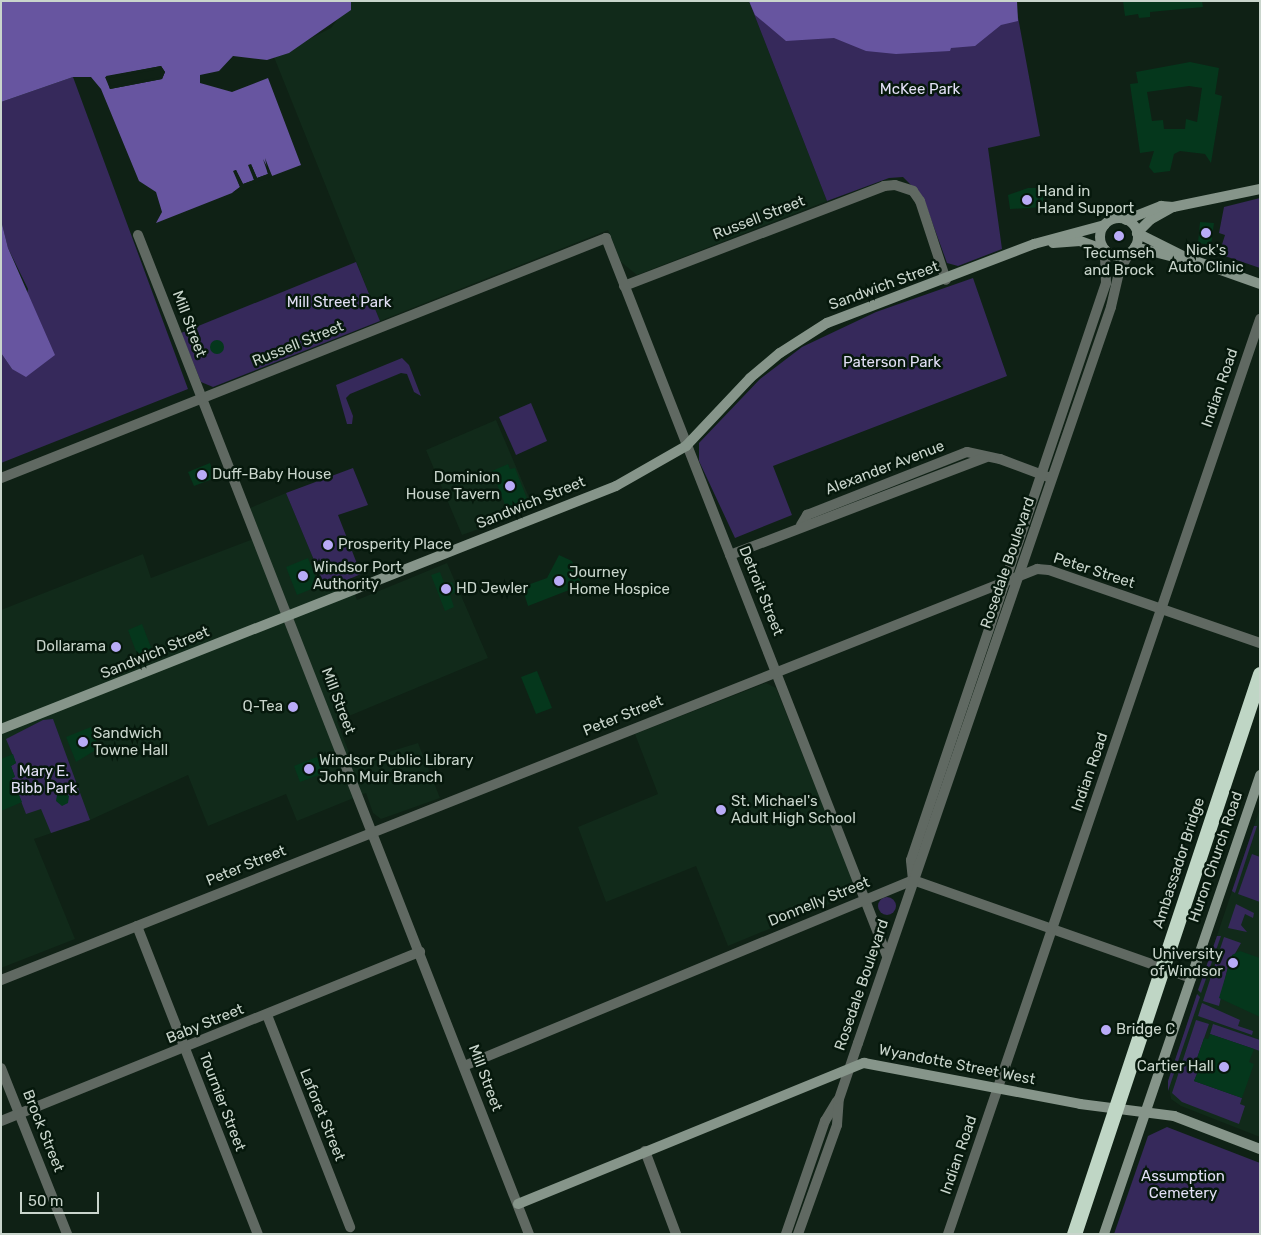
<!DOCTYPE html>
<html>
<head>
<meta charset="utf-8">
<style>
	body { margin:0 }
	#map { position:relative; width:1261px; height:1235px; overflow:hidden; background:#0f2115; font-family:Rubik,sans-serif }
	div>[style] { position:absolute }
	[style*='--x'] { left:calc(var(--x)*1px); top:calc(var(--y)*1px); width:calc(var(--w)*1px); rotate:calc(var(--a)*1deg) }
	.built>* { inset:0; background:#112a1a }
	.green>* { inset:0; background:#36295b }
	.round { border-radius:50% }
	.water>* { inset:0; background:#6755a0 }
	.pier>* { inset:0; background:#0f2115 }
	.building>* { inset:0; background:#05371c }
	.street>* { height:10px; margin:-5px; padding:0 5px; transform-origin:5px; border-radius:5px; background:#606962 }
	.secondary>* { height:10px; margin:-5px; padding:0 5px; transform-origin:5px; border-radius:5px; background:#86958a }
	.secondary>.ring { margin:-5px; padding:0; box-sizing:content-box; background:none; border:10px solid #86958a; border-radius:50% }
	.highway-bridge>* { height:15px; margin:-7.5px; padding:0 7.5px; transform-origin:7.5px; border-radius:7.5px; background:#bfd6c5 }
	.dots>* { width:14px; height:14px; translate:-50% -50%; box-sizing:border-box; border:2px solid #06180c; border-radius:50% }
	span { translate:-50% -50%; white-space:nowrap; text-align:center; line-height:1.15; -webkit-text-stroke:5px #06180c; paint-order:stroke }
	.park-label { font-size:15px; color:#e2dff5 }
	.poi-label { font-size:15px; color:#c9d5cc }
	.left { translate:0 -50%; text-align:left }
	.right { translate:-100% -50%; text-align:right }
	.street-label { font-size:15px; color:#c9d5cc }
	.frame { position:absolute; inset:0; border:2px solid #c9d5cc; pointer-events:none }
	.scale { position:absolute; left:20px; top:1192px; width:79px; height:22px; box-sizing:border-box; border:2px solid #c9d5cc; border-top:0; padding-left:6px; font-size:15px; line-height:18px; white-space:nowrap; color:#c9d5cc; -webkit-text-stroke:4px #06180c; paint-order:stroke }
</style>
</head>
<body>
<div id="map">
	<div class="built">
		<i style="clip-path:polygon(351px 1px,749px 1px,827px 201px,637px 275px,621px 262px,608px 230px,380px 321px,274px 57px,331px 28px)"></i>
		<i style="clip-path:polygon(496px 420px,534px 509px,462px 535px,426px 450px)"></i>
		<i style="clip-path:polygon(286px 493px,326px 589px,349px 579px,357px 600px,447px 563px,488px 658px,337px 721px,353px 763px,418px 743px,440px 798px,381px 819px,373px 813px,366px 793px,297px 821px,286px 794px,208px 826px,188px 775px,90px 820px,34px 839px,75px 939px,1px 968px,1px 610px,143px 554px,151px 578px,261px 536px,250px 508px)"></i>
		<i style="clip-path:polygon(766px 683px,776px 688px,854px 883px,851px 895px,728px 946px,696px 866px,606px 902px,578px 827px,658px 794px,635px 734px)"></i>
		<i style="clip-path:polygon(1260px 808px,1260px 1137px,1181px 1106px,1171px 1099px,1168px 1081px)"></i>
	</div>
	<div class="green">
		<i style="clip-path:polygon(749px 1px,1015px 1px,1040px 136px,988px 148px,1002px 249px,958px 266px,947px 263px,923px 197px,903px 177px,889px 178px,827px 201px)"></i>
		<i style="clip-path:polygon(73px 77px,188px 389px,1px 463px,1px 353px,12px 369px,28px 289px,8px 248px,1px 220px,1px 102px)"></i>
		<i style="clip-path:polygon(1260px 198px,1260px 268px,1219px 254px,1225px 235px,1219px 233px,1224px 207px)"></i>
		<i style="clip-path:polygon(356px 262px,380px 321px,213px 387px,201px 382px,181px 333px)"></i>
		<i style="clip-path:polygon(973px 278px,1007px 376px,773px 466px,792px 515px,735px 538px,699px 461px,699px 443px,760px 379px,802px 347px,876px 312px)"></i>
		<i style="clip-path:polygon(402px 358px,409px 365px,421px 396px,414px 392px,407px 374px,401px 373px,350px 394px,346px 398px,353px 416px,352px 424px,347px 424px,336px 385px)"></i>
		<i style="clip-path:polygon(531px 403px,547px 441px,516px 455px,499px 417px)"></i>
		<i style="clip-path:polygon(353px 468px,368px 505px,338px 515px,361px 574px,326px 589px,286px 493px)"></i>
		<i style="clip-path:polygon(53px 719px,90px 820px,51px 833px,41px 809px,26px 814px,12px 778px,15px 777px,11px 766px,16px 763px,6px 739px,43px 720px)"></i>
		<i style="clip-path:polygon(1254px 826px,1257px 826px,1235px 893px,1232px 891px)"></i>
		<i style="clip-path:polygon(1252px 854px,1260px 857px,1260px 902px,1238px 894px)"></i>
		<i class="round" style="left:878px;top:897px;width:18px;height:18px"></i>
		<i style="clip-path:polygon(1236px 904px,1254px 913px,1253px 918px,1245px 914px,1241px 925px,1247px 932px,1228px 928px)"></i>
		<i style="clip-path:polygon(1217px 936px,1221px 936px,1201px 993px,1198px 990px)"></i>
		<i style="clip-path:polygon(1224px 937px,1241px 943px,1228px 966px,1219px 1006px,1203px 1001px)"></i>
		<i style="clip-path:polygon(1197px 994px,1200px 997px,1168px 1091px,1168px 1081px)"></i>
		<i style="clip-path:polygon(1202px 1003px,1240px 1020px,1238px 1026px,1253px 1031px,1252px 1035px,1198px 1016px)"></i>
		<i style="clip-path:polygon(1196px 1020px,1209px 1024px,1194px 1067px,1199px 1069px,1194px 1081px,1242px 1098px,1240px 1104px,1245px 1106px,1239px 1124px,1182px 1102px,1172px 1093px)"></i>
		<i style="clip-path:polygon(1213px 1024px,1260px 1040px,1260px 1051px,1210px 1034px)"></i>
		<i style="clip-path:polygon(1167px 1127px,1260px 1163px,1260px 1234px,1114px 1234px,1148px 1136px)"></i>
	</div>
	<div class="water">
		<i style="clip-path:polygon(evenodd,1px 1px,351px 1px,351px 10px,289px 53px,267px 60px,233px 56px,219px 71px,200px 75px,200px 83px,232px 92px,268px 78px,301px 165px,272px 176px,263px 159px,268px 174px,257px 178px,251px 164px,254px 180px,243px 184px,236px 170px,234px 171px,240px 187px,232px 193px,156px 223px,162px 212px,156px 192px,139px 181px,101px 89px,91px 77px,73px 77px,1px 102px,1px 1px,161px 66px,165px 72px,162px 79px,110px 89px,106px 76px,161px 66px)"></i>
		<i style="clip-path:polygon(749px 1px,1017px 1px,1018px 21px,1001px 25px,975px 46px,951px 48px,950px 51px,896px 54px,866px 51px,834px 38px,786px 41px,755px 15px)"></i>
		<i style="clip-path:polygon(1px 220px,8px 248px,55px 355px,26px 377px,12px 369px,1px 353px)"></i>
	</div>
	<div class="pier">
		<i style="clip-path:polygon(evenodd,161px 66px,165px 72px,162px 79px,110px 89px,105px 77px,161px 66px,160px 69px,161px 77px,111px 86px,109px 78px,160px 69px)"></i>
		<i style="clip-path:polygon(265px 158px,272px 176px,232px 193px,240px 187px,233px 171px,236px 170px,243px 184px,254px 180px,248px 165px,251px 164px,257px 178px,268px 174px)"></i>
	</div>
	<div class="building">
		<i style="clip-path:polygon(1123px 1px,1202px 1px,1203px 7px,1150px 12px,1150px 17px,1139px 18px,1138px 14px,1125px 16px)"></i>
		<i style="clip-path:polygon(evenodd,1190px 62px,1219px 68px,1215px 94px,1222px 96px,1211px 163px,1205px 154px,1180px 151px,1174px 154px,1170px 171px,1154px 173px,1149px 167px,1154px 151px,1140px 153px,1130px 84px,1138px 83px,1136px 72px,1190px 62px,1189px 86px,1202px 88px,1197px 122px,1186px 119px,1185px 129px,1164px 129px,1163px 120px,1152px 121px,1147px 92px,1189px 86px)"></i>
		<i style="clip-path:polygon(1028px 188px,1042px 188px,1044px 207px,1010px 209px,1008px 195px)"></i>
		<i style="clip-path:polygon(1200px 222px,1214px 223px,1211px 245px,1198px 243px)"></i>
		<i class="round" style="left:210px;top:340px;width:14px;height:14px"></i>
		<i style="clip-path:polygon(210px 463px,215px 478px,194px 486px,188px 472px)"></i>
		<i style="clip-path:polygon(508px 464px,510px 469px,515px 468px,528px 501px,507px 510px,492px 471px)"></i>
		<i style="clip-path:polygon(559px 555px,572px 561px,582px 585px,528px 606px,522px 587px,547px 578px)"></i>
		<i style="clip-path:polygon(308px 558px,319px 586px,297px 595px,286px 567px)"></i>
		<i style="clip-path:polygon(440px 572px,445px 585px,452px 582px,456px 592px,450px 595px,454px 607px,445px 611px,431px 575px)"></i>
		<i style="clip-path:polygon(142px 624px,152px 650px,138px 657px,128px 630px)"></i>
		<i style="clip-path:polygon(537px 671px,552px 708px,536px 714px,521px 677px)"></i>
		<i style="clip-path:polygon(91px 727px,99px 748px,76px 762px,66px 737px)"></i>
		<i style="clip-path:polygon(13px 754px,16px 763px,11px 766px,15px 777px,12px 778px,22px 802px,1px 811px,1px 759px)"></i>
		<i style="clip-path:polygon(317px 757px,324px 773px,300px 782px,294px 766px)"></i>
		<i style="clip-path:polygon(64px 792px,69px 796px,68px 803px,62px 806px,56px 801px,57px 795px)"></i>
		<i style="clip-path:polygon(1240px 951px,1260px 958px,1260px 1017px,1219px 998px,1232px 955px)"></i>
		<i style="clip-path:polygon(1210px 1034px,1254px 1049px,1249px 1062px,1254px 1064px,1242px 1098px,1194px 1081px,1199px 1069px,1194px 1067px,1204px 1038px,1208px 1039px)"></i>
	</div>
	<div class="street">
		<i style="--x:138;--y:235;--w:1073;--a:68.63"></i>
		<i style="--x:624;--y:286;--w:279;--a:-21"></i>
		<i style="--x:884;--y:186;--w:11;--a:-5"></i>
		<i style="--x:895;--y:185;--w:19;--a:18"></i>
		<i style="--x:913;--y:191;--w:12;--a:55"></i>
		<i style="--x:920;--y:201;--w:83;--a:71.8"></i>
		<i style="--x:1;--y:478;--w:651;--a:-21.64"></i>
		<i style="--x:606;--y:238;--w:771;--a:68.63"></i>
		<i style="--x:801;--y:525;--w:12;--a:-59"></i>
		<i style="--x:807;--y:515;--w:172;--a:-21.5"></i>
		<i style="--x:967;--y:452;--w:34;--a:12"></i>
		<i style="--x:1000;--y:459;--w:51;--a:20.6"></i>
		<i style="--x:730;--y:555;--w:274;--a:-20.9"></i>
		<i style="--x:913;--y:880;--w:20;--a:-96"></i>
		<i style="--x:911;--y:860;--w:609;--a:-71.33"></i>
		<i style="--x:1106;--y:283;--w:33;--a:-92"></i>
		<i style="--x:137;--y:926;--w:331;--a:68.6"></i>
		<i style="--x:1;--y:980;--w:1115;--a:-21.64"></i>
		<i style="--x:1037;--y:569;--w:12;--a:5"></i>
		<i style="--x:1049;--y:570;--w:223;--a:19.1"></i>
		<i style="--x:267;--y:1015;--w:228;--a:68.6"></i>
		<i style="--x:464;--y:1066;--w:486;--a:-22.5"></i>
		<i style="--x:913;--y:880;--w:295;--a:19.4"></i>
		<i style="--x:1;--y:1068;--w:179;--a:68.3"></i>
		<i style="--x:1;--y:1121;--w:452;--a:-22"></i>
		<i style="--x:645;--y:1151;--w:89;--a:69.5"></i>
		<i style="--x:786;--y:1234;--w:120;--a:-71"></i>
		<i style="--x:825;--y:1121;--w:23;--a:-59"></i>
		<i style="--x:798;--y:1234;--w:116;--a:-70.3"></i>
		<i style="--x:837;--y:1125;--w:26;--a:-86"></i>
		<i style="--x:839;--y:1099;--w:59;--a:-71.3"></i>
		<i style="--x:858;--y:1043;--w:778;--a:-71.03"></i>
		<i style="--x:1111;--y:307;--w:36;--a:-77"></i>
		<i style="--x:1119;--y:272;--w:21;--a:-62"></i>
		<i style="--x:948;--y:1234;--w:967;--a:-71.17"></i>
	</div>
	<div class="secondary">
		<i style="--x:1173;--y:207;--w:25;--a:151"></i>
		<i style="--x:1151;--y:219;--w:20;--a:135"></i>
		<i style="--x:1137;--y:233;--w:56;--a:26.6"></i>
		<i style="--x:1187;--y:258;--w:77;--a:19.6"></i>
		<i class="ring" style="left:1100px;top:218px;width:28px;height:28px"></i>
		<i style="--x:1126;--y:220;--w:38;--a:-22"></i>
		<i style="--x:1161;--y:206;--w:12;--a:5"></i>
		<i style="--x:1173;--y:207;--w:89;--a:-11.7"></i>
		<i style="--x:1053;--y:243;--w:27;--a:-4"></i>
		<i style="--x:1080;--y:241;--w:27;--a:20"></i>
		<i style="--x:1135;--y:247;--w:44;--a:14.3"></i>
		<i style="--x:1;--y:729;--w:661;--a:-21.56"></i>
		<i style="--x:616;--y:486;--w:81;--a:-29.7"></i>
		<i style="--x:686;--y:446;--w:93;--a:-46.7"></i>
		<i style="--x:750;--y:378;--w:39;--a:-40"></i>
		<i style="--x:780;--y:353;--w:56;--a:-32.6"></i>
		<i style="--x:827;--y:323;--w:222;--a:-20.9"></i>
		<i style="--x:1034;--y:244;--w:73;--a:-15"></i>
		<i style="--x:518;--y:1204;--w:374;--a:-22.2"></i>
		<i style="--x:864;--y:1063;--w:220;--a:10.7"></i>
		<i style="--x:1080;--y:1104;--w:95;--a:7.3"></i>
		<i style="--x:1174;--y:1116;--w:92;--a:21"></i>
		<i style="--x:1104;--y:1234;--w:485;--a:-71.2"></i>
	</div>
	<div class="highway-bridge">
		<i style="--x:1074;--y:1234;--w:590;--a:-71.63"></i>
	</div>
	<div class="dots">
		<i style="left:1027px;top:200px;background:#b9abf7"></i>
		<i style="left:1206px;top:233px;background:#b9abf7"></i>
		<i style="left:1119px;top:236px;background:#b9abf7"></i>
		<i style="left:202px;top:475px;background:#b9abf7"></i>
		<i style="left:510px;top:486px;background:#b9abf7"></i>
		<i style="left:328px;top:545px;background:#b9abf7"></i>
		<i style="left:303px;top:576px;background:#b9abf7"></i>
		<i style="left:559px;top:581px;background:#b9abf7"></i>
		<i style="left:446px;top:589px;background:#b9abf7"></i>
		<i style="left:116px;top:647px;background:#b9abf7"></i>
		<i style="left:293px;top:707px;background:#b9abf7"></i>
		<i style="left:83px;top:742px;background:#b9abf7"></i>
		<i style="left:309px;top:769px;background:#b9abf7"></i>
		<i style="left:721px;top:810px;background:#b9abf7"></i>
		<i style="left:1233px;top:963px;background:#b9abf7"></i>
		<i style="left:1106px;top:1030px;background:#b9abf7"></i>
		<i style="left:1224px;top:1067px;background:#b9abf7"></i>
	</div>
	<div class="park-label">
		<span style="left:920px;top:90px">McKee Park</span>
		<span style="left:339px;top:303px">Mill Street Park</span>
		<span style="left:892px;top:363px">Paterson Park</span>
		<span style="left:44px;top:780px">Mary E.<br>Bibb Park</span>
		<span style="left:1183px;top:1185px">Assumption<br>Cemetery</span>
	</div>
	<div class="poi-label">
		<span class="left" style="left:1037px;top:200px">Hand in<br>Hand Support</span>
		<span style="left:1206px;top:259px">Nick's<br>Auto Clinic</span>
		<span style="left:1119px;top:262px">Tecumseh<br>and Brock</span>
		<span class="left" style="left:212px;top:475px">Duff-Baby House</span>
		<span class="right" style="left:500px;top:486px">Dominion<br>House Tavern</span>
		<span class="left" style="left:338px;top:545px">Prosperity Place</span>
		<span class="left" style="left:313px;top:576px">Windsor Port<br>Authority</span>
		<span class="left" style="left:569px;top:581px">Journey<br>Home Hospice</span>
		<span class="left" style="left:456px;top:589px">HD Jewler</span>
		<span class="right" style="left:106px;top:647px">Dollarama</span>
		<span class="right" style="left:283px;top:707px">Q-Tea</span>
		<span class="left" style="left:93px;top:742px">Sandwich<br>Towne Hall</span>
		<span class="left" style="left:319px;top:769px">Windsor Public Library<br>John Muir Branch</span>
		<span class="left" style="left:731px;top:810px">St. Michael's<br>Adult High School</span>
		<span class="right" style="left:1223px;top:963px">University<br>of Windsor</span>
		<span class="left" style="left:1116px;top:1030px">Bridge C</span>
		<span class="right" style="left:1214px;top:1067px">Cartier Hall</span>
	</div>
	<div class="street-label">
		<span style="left:759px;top:218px;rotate:-21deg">Russell Street</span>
		<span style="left:884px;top:286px;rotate:-20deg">Sandwich Street</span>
		<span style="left:189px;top:324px;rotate:69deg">Mill Street</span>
		<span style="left:298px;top:344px;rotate:-22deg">Russell Street</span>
		<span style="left:1220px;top:388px;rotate:-71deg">Indian Road</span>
		<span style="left:885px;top:468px;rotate:-21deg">Alexander Avenue</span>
		<span style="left:531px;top:503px;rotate:-22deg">Sandwich Street</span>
		<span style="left:1008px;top:563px;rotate:-71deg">Rosedale Boulevard</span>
		<span style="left:1094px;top:571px;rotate:18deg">Peter Street</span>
		<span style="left:761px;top:591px;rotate:68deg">Detroit Street</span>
		<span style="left:155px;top:653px;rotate:-22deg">Sandwich Street</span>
		<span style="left:338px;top:701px;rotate:69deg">Mill Street</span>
		<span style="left:623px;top:716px;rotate:-22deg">Peter Street</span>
		<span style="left:1090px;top:772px;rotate:-71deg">Indian Road</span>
		<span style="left:1216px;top:857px;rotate:-71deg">Huron Church Road</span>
		<span style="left:1179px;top:863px;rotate:-72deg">Ambassador Bridge</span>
		<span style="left:246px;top:866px;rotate:-22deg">Peter Street</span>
		<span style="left:819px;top:902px;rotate:-22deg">Donnelly Street</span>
		<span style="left:862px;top:985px;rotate:-71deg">Rosedale Boulevard</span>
		<span style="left:205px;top:1024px;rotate:-22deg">Baby Street</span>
		<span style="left:957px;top:1065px;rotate:11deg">Wyandotte Street West</span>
		<span style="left:485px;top:1078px;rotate:69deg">Mill Street</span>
		<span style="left:222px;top:1102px;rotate:69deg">Tournier Street</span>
		<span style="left:322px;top:1115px;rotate:68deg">Laforet Street</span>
		<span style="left:43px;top:1131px;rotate:68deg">Brock Street</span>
		<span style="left:959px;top:1155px;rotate:-71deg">Indian Road</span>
	</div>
	<div class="frame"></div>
	<div class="scale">50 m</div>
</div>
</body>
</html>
